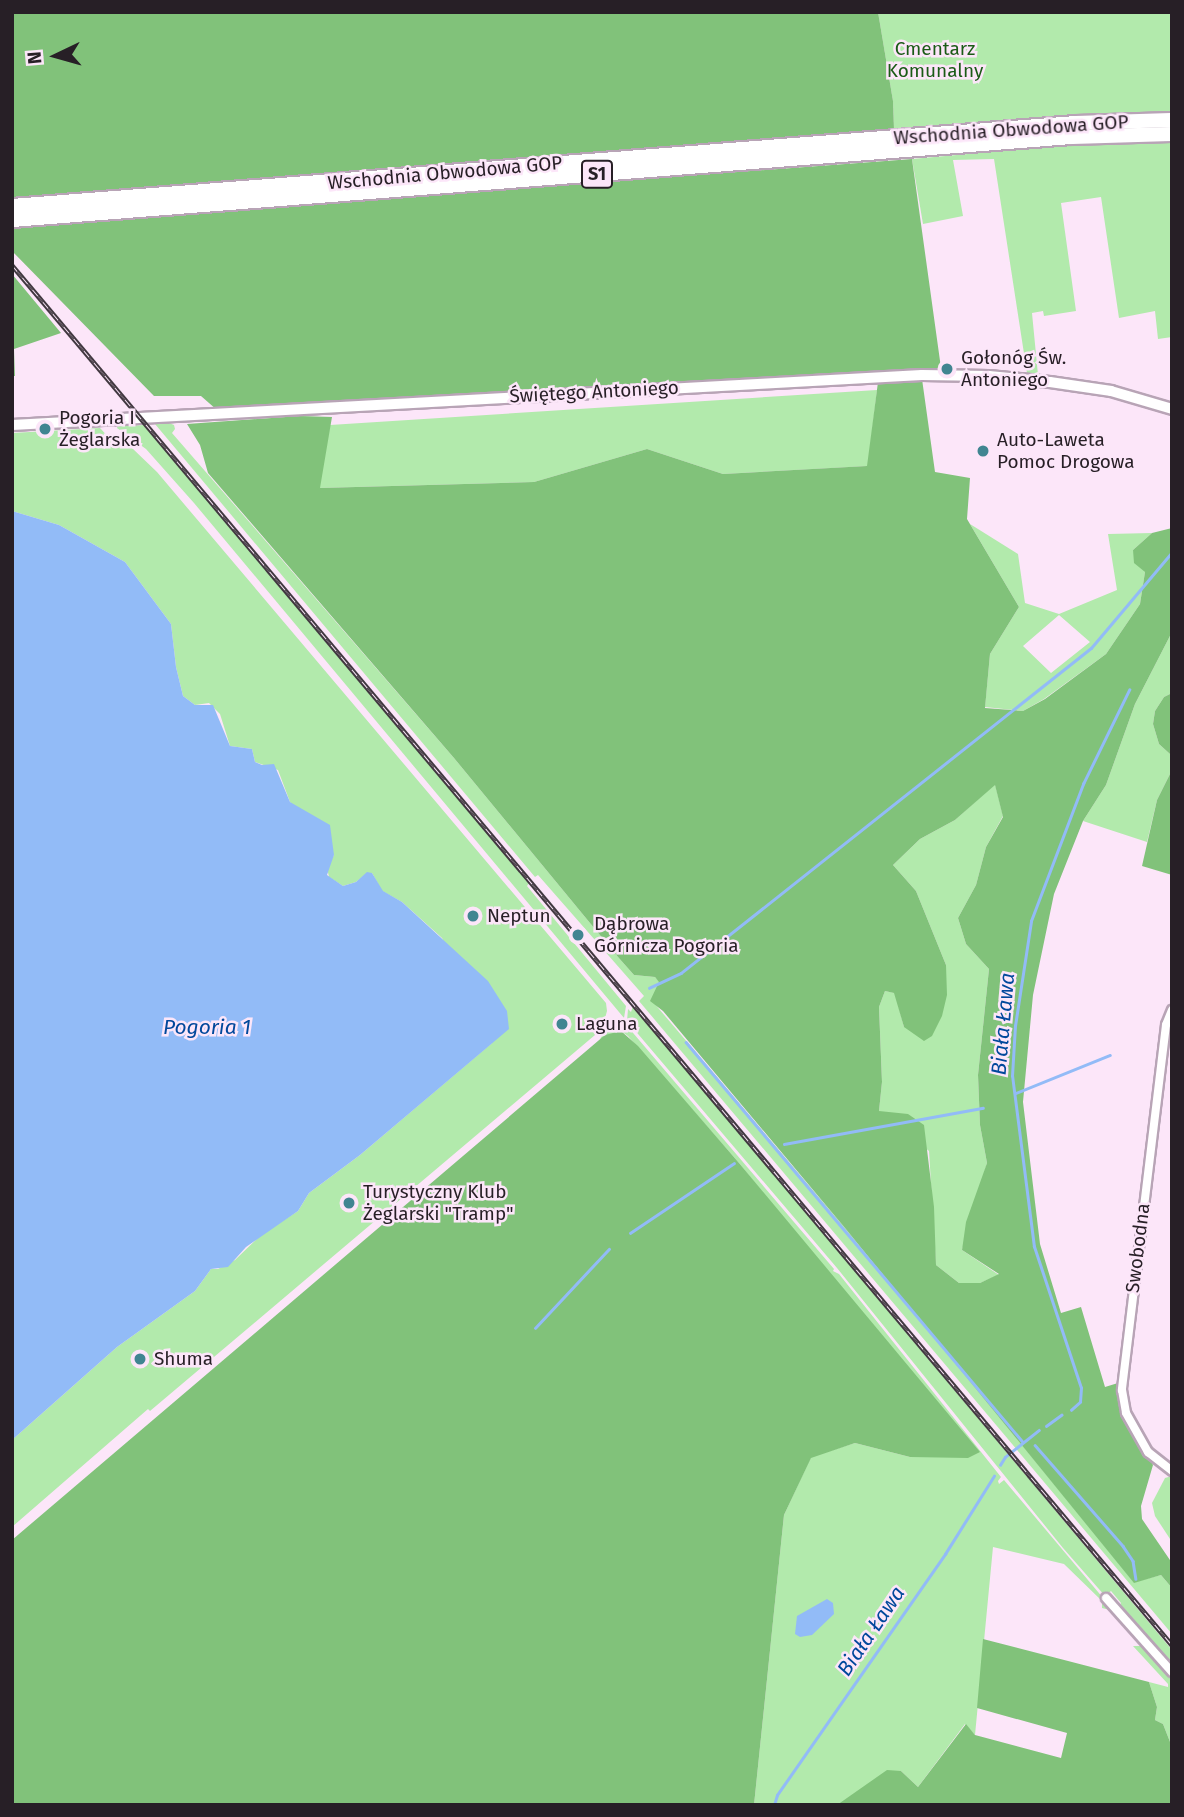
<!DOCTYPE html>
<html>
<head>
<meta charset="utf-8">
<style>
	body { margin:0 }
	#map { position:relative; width:1184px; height:1817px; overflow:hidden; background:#fce6f9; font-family:"Fira Sans",sans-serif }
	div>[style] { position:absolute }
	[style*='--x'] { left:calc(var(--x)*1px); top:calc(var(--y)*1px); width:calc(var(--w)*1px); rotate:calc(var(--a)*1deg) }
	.green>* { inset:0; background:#b2eaac }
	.forest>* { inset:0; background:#81c27a }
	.water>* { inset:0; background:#92bbf7 }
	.stream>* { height:2.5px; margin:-1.25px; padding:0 1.25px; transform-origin:1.25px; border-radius:1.25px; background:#92bbf7 }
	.roads { filter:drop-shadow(2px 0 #b8a4b6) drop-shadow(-2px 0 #b8a4b6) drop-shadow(0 2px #b8a4b6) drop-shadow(0 -2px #b8a4b6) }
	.minor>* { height:8px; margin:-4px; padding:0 4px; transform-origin:4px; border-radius:4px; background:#fff }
	.tertiary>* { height:10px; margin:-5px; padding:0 5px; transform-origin:5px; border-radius:5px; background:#fff }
	.motorway>* { height:14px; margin:-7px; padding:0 7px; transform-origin:7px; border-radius:7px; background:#fff }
	.rail>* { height:5px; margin-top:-2.5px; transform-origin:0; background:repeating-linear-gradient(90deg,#fce6f9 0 8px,#413840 0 16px); box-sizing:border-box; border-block:2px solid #413840 }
	.dots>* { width:19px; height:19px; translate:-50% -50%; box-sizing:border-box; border:4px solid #fce6f9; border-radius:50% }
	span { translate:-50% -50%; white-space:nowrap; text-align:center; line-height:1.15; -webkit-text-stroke:5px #fce6f9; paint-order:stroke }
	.shield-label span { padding:2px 5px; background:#fce6f9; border:2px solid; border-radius:5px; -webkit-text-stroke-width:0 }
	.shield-label { font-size:18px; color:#271f26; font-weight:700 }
	.park-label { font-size:19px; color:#1a5b16 }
	.street-label { font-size:19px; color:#271f26 }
	.poi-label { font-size:19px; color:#271f26 }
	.left { translate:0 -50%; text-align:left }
	.water-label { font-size:21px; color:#01489c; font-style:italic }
	.frame { position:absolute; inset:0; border:14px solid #271f26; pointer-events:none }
	.north { position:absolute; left:21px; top:21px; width:70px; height:70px; -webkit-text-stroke:5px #fce6f9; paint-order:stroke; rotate:265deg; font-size:19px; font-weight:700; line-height:28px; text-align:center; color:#271f26 }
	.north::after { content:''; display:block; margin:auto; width:24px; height:32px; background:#271f26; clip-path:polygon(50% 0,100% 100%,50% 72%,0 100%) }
</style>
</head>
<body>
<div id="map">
	<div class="green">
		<i style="clip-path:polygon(878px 12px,1172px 12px,1172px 114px,1033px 119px,894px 129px,893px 101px)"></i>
		<i style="clip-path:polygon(1172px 141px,1172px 337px,1158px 339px,1155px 311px,1119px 318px,1101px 197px,1061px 203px,1076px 311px,1044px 316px,1043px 311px,1032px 313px,1038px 375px,1027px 373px,994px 159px,953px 160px,963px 216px,923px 224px,912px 159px,1056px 146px)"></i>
		<i style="clip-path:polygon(877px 390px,868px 466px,723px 474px,647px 449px,534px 482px,319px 488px,330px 425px)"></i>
		<i style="clip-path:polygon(164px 421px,174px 425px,175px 429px,172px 433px,454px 758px,618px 957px,634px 975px,655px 977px,660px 982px,654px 1003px,845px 1228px,1134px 1582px,1161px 1575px,1172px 1588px,1172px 1634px,639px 1001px,644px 996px,538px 875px,535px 877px,155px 424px)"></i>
		<i style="clip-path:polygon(128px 423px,128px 426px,144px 425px,529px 883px,527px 886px,626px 1006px,624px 1018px,194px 503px,146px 449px,117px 428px,118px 424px)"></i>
		<i style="clip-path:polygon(100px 428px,113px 442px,132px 448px,157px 472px,606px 1003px,607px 1011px,604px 1022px,595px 1035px,150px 1411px,148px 1409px,12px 1527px,12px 1440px,117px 1347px,195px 1291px,211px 1269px,218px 1269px,235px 1260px,261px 1235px,298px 1211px,309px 1193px,360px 1155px,492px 1043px,442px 938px,402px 902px,382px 891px,372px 873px,367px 873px,356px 882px,343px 886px,329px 877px,327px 868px,334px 855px,290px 802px,278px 770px,255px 762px,252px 749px,230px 746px,220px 714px,209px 703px,195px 705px,183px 696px,176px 667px,171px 624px,125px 562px,59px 525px,12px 511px,12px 433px)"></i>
		<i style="clip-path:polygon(evenodd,970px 524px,1018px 554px,1025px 603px,1059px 614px,1117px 590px,1108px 534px,1152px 533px,1133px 550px,1145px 572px,1140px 604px,1106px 654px,1044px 699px,1023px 711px,985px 707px,990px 654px,1019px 607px,970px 524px,1059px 615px,1090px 642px,1051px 673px,1023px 646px,1059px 615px)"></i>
		<i style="clip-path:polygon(1172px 632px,1172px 693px,1164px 697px,1155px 711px,1153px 724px,1159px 744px,1170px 754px,1172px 770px,1157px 800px,1147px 842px,1083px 821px,1106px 785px,1135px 704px)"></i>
		<i style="clip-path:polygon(995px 784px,1003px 816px,986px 847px,976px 885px,958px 918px,966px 944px,989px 969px,978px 1075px,980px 1125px,987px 1163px,962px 1250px,999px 1275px,980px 1283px,959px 1283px,936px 1265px,929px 1151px,879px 1111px,882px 1082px,879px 1007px,885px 991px,895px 993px,904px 1027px,946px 965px,916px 891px,893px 865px,920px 839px,955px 820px)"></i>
		<i style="clip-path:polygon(633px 1006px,1172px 1650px,1172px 1668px,1119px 1608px,1121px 1603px,1111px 1591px,1105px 1596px,1063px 1548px,837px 1268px,627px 1021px,628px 1009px,631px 1012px)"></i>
		<i style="clip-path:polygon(623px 1026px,628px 1027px,834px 1269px,833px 1271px,839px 1274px,1001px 1477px,998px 1481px,999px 1484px,1004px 1480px,1114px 1611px,1102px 1608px,1102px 1601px,1064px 1564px,993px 1547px,975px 1735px,965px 1724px,918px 1787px,901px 1771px,837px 1805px,754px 1805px,784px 1515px,811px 1457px,855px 1443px,910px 1457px,808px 1249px,739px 1163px,628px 1036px,621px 1031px,600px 1039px,605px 1031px)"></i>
		<i style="clip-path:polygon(1172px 1476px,1172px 1542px,1155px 1516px,1152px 1503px,1165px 1478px)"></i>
		<i style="clip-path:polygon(1133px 1646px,1145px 1646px,1172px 1677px,1172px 1747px,1163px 1724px,1155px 1720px,1157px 1707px,1149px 1682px,1168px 1687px,1168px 1684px)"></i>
	</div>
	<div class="forest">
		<i style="clip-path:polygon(12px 12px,878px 12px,893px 101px,894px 129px,12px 201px)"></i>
		<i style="clip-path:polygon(912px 159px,941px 368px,910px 372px,217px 410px,201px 396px,154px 396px,12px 251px,12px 228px,27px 225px)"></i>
		<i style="clip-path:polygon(12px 274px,61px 333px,14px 349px,15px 376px,12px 376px)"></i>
		<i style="clip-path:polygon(evenodd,922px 379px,935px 472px,970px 478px,967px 519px,1019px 607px,990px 654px,985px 708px,1023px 711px,1045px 699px,1106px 654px,1140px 604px,1145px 572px,1134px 563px,1133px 550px,1152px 533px,1172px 528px,1172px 632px,1135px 704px,1106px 785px,1083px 821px,1054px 894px,1033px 995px,1023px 1102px,1040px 1244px,1061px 1313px,1081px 1307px,1105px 1387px,1118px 1383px,1118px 1402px,1153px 1465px,1141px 1506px,1142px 1519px,1172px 1563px,1172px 1588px,1161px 1575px,1134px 1583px,845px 1228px,663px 1011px,650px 1001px,659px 982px,655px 977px,634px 975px,618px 957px,454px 758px,208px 473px,200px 445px,187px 424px,300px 416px,332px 417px,320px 488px,534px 482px,647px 449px,723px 474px,867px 466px,878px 382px,922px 379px,995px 785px,1003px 817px,986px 847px,976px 885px,958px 918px,966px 944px,989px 969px,978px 1075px,980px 1125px,987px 1163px,966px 1222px,962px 1250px,999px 1274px,980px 1283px,959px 1283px,936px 1265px,934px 1207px,924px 1125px,908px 1114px,879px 1111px,882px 1082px,879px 1007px,885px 991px,894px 993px,904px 1027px,924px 1041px,932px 1036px,942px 1016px,947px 995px,946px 965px,916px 891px,893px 865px,920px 839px,955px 820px,995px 785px)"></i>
		<i style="clip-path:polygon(1172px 693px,1172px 766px,1170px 754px,1159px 744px,1153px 724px,1155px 711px,1164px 697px)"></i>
		<i style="clip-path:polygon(1172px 770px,1172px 875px,1142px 866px,1157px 800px)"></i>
		<i style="clip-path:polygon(621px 1031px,638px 1046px,739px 1163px,980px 1452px,968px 1458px,910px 1457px,855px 1443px,811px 1458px,784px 1515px,754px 1805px,12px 1805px,12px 1540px,605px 1035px)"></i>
		<i style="clip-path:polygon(983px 1639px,1149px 1682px,1157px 1707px,1155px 1720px,1163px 1724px,1172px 1747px,1172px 1805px,837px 1805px,887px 1770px,901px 1771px,918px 1787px,966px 1724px,975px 1735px,1061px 1758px,1067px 1733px,977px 1708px)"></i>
	</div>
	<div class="water">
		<i style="clip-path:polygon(12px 511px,59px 525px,125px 562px,171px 624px,176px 667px,183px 696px,195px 705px,213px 705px,230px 746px,252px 749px,255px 762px,262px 765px,274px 764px,290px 802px,330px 825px,334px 855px,327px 875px,343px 886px,356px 882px,367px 872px,372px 873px,383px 891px,402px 902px,488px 981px,507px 1011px,509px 1029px,360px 1155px,309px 1193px,298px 1211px,246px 1247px,228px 1267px,211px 1269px,195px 1291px,117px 1347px,12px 1440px)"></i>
		<i style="clip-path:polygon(827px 1599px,833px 1603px,834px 1614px,812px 1635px,800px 1637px,795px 1634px,797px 1616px)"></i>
	</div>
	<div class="stream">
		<i style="--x:649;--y:988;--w:35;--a:-25"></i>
		<i style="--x:681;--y:973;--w:523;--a:-38.4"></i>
		<i style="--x:1091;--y:648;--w:126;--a:-49.8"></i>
		<i style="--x:686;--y:1042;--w:523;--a:49.89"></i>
		<i style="--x:1016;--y:1093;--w:101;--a:-22"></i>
		<i style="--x:784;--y:1144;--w:202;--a:-10.3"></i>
		<i style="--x:630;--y:1233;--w:125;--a:-33.9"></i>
		<i style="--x:535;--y:1328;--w:108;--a:-46.9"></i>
		<i style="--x:1071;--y:1410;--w:12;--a:-42"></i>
		<i style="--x:1080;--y:1402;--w:14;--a:-86"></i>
		<i style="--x:1081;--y:1388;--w:149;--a:-108.4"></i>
		<i style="--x:1034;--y:1247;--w:172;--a:-97.3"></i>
		<i style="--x:1012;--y:1076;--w:50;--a:-86.6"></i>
		<i style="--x:1015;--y:1026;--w:106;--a:-81.3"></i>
		<i style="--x:1031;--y:921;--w:147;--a:-69.2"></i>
		<i style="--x:1083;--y:784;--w:105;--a:-63.9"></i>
		<i style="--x:1046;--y:1426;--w:19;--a:-36"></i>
		<i style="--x:1035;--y:1445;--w:134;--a:48.9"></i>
		<i style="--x:1123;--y:1546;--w:18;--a:56"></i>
		<i style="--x:1133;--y:1561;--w:18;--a:81"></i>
		<i style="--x:1000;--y:1465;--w:9;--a:-58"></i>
		<i style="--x:1005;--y:1457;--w:43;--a:-38.5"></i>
		<i style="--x:774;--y:1805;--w:10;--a:-73"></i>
		<i style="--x:777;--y:1795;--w:294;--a:-55.1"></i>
		<i style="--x:945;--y:1554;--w:92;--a:-57.9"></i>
	</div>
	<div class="roads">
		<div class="minor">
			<i style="--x:1172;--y:1010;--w:16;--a:112"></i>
			<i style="--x:1166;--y:1025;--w:368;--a:96.9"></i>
			<i style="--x:1122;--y:1390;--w:23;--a:80"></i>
			<i style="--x:1126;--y:1413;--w:45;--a:60.6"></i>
			<i style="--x:1148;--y:1452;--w:31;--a:38"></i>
			<i style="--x:1106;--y:1598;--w:99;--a:48.3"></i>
		</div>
		<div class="tertiary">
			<i style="--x:12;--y:425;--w:911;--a:-3.14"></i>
			<i style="--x:922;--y:375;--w:67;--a:0.9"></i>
			<i style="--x:989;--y:376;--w:61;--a:5.6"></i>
			<i style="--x:1050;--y:382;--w:62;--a:8.4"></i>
			<i style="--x:1111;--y:391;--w:64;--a:16.4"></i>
		</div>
		<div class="motorway">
			<i style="--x:12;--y:206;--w:1066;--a:-4.46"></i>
			<i style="--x:1075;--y:123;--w:97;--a:-1.8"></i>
			<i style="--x:12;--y:220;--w:1062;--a:-4.48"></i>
			<i style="--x:1071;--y:137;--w:101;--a:-1.7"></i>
		</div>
	</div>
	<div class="rail">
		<i style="--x:12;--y:265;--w:1803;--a:49.95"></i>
	</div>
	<div class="dots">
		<i style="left:947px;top:369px;background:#408591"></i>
		<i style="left:45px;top:429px;background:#408591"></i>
		<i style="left:983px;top:451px;background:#408591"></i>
		<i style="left:473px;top:916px;background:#408591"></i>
		<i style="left:578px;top:935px;background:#408591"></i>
		<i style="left:562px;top:1024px;background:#408591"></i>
		<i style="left:349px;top:1203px;background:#408591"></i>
		<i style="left:140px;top:1359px;background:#408591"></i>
	</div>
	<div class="shield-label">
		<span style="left:597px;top:174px">S1</span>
	</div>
	<div class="park-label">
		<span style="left:935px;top:60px">Cmentarz<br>Komunalny</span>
	</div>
	<div class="street-label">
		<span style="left:1011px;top:130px;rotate:-4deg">Wschodnia Obwodowa GOP</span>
		<span style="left:445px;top:173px;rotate:-5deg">Wschodnia Obwodowa GOP</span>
		<span style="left:594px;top:392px;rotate:-3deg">Świętego Antoniego</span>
		<span style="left:1138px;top:1248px;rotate:-83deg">Swobodna</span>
	</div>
	<div class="poi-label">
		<span class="left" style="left:961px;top:369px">Gołonóg Św.<br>Antoniego</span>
		<span class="left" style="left:59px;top:429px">Pogoria I<br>Żeglarska</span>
		<span class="left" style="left:997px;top:451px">Auto-Laweta<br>Pomoc Drogowa</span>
		<span class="left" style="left:487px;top:916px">Neptun</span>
		<span class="left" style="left:594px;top:935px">Dąbrowa<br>Górnicza Pogoria</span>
		<span class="left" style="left:576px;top:1024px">Laguna</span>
		<span class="left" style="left:363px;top:1203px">Turystyczny Klub<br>Żeglarski "Tramp"</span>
		<span class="left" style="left:154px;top:1359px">Shuma</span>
	</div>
	<div class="water-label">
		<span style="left:1003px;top:1024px;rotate:-85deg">Biała Ława</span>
		<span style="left:207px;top:1027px">Pogoria 1</span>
		<span style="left:871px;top:1631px;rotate:-56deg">Biała Ława</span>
	</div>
	<div class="frame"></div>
	<div class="north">N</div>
</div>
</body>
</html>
